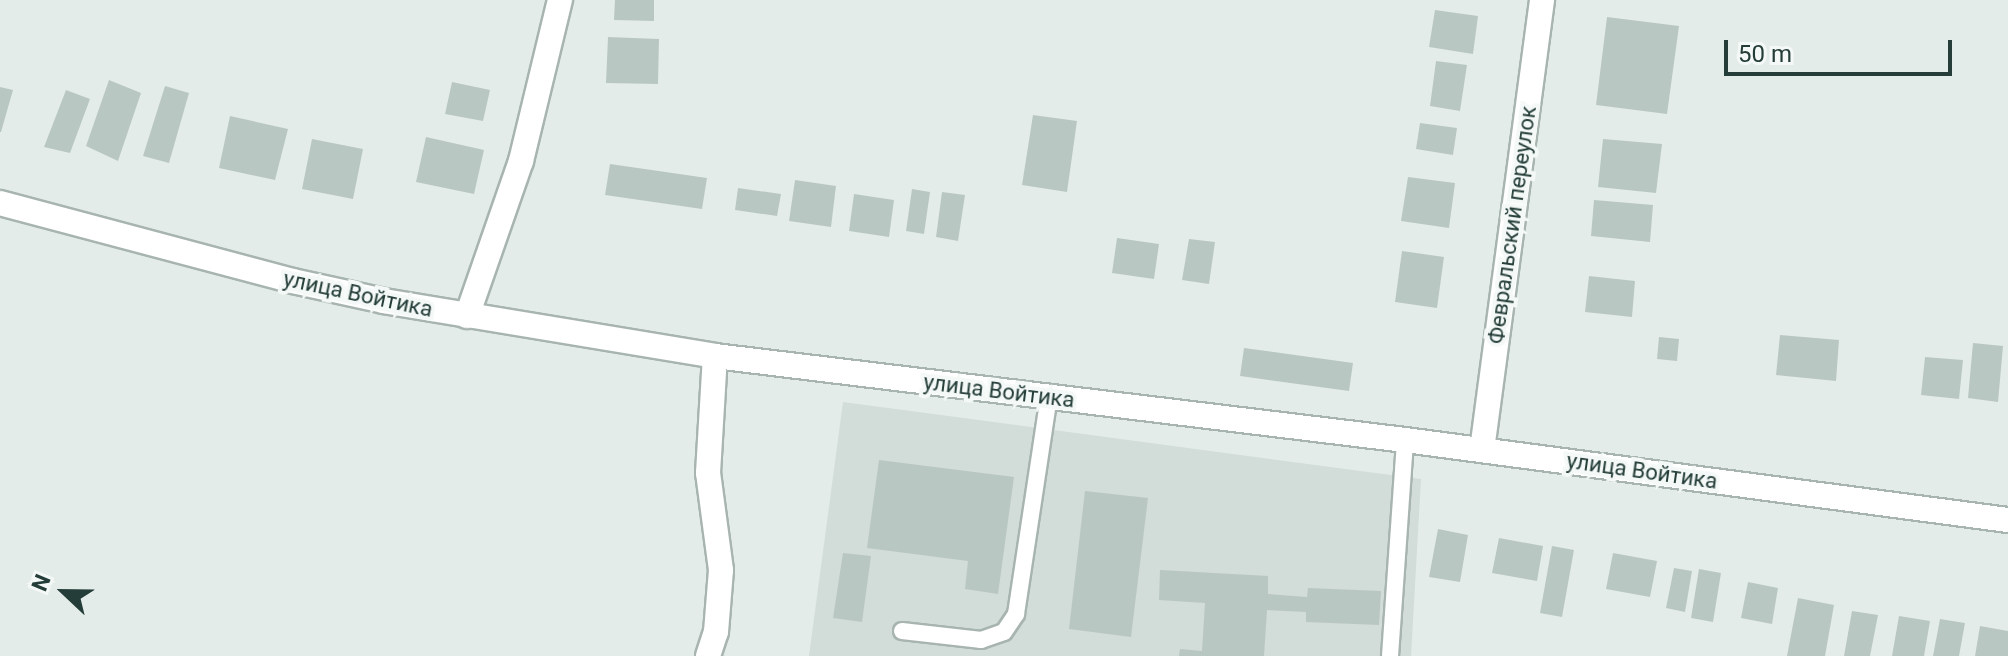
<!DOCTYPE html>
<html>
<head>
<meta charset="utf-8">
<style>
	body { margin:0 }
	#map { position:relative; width:2008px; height:656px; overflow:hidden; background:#e4ece9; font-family:Roboto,sans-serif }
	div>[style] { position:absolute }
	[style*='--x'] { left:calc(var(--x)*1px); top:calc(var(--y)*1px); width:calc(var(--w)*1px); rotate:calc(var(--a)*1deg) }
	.built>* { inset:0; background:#d2dcd8 }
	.building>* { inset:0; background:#b9c7c2 }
	.roads { filter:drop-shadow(2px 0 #a7b4b0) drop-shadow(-2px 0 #a7b4b0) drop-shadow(0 2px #a7b4b0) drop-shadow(0 -2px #a7b4b0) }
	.lane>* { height:16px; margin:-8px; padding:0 8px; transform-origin:8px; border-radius:8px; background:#fff }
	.street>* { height:24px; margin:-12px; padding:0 12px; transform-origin:12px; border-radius:12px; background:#fff }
	.secondary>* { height:24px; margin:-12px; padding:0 12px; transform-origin:12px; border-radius:12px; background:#fff }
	span { translate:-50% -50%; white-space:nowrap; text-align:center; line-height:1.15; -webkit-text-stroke:8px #f4f9f7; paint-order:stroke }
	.street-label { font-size:22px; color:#243d38 }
	.north { position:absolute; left:24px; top:552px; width:80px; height:80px; -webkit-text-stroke:6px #f4f9f7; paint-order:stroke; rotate:292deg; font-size:22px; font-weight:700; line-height:32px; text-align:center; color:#243d38 }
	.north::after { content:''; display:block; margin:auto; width:28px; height:36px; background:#243d38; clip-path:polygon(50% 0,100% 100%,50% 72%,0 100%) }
	.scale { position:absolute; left:1724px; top:40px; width:228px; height:36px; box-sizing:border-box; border:4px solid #243d38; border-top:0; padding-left:10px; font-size:24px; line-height:28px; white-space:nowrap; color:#243d38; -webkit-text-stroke:6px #f4f9f7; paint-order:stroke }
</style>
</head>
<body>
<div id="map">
	<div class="built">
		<i style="clip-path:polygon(843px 402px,1421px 479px,1411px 656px,809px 656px)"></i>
	</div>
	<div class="building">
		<i style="clip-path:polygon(615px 0,654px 0,654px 21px,614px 20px)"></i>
		<i style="clip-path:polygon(1435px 10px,1478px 16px,1473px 54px,1429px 47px)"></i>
		<i style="clip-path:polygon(1607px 17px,1679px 26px,1667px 114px,1596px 105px)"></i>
		<i style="clip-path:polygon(608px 37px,659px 39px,658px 84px,606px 83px)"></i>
		<i style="clip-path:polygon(1436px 61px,1467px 65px,1460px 111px,1430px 106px)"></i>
		<i style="clip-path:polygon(109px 80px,141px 93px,118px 161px,86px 146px)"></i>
		<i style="clip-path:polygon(452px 82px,490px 90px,483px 121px,445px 114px)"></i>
		<i style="clip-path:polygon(165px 86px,189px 93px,169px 163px,143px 156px)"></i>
		<i style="clip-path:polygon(0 87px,13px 90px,1px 132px,0 132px)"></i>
		<i style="clip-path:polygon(66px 90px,90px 99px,70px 153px,44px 147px)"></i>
		<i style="clip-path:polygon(1033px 115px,1077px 121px,1067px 192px,1022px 185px)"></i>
		<i style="clip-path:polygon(230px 116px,288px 129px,275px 180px,219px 168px)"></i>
		<i style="clip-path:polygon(1420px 123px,1457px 128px,1453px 155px,1416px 149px)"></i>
		<i style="clip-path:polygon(426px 137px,484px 150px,474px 194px,416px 182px)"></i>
		<i style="clip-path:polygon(312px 139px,363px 149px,353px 199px,302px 189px)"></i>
		<i style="clip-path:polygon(1603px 139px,1662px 144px,1656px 193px,1598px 187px)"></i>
		<i style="clip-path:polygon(610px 164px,707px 178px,702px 209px,605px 195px)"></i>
		<i style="clip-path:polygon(1408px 177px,1455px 183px,1449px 228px,1401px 221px)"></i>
		<i style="clip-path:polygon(795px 180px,836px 186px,831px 227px,789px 221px)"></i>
		<i style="clip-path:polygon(738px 188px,781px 194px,777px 216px,735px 210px)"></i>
		<i style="clip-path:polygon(912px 189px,930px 192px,924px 234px,906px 231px)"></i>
		<i style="clip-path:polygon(942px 192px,965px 195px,958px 241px,936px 237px)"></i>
		<i style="clip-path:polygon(854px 194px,894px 200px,889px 237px,849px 231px)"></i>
		<i style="clip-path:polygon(1594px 200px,1653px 205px,1650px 242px,1591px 236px)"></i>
		<i style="clip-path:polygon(1117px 238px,1159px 244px,1154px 279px,1112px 273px)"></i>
		<i style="clip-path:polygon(1189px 239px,1215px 242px,1209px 284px,1182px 280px)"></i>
		<i style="clip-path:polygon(1402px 251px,1444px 257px,1437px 308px,1395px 302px)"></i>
		<i style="clip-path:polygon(1589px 276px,1635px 281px,1632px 317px,1585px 312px)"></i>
		<i style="clip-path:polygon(1780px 335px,1839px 340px,1836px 381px,1776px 375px)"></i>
		<i style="clip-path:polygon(1659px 337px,1679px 339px,1677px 361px,1657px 359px)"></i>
		<i style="clip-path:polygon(1973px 343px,2003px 346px,1998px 402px,1968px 398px)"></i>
		<i style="clip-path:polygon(1244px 348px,1353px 363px,1349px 391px,1240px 376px)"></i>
		<i style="clip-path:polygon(1925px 357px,1963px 360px,1959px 399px,1921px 395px)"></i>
		<i style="clip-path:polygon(879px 460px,1014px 477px,998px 594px,965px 589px,968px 561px,867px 548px)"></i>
		<i style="clip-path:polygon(1085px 491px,1148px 498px,1131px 637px,1069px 629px)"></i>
		<i style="clip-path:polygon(1438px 529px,1468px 535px,1460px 582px,1429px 577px)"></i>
		<i style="clip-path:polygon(1499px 538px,1543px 546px,1537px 581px,1492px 573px)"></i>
		<i style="clip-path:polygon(1552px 546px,1574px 550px,1562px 617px,1540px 613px)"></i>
		<i style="clip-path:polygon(843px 553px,871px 556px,862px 622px,833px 618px)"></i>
		<i style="clip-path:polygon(1613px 553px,1657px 561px,1650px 597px,1606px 589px)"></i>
		<i style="clip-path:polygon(1674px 568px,1692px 571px,1685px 612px,1666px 608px)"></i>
		<i style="clip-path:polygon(1699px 569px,1721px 573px,1713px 622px,1691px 618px)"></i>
		<i style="clip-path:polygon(1160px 570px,1268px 576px,1268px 594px,1307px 597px,1308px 588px,1381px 591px,1379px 625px,1306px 622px,1306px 612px,1267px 610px,1264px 656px,1179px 656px,1180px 649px,1202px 651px,1205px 603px,1159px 600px)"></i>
		<i style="clip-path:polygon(1748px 582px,1778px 588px,1772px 624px,1741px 618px)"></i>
		<i style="clip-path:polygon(1798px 598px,1834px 605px,1825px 656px,1787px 656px)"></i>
		<i style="clip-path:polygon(1852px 611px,1878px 615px,1870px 656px,1844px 656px)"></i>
		<i style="clip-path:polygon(1899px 616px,1930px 621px,1924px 656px,1892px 656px)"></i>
		<i style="clip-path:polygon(1940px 619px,1965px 623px,1959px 656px,1933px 656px)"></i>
		<i style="clip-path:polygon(1980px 626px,2008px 631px,2008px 656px,1975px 656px)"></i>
	</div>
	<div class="roads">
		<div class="lane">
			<i style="--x:902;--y:631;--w:80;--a:6.5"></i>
			<i style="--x:981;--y:640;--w:24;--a:-19"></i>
			<i style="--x:1004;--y:632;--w:22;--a:-56"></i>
			<i style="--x:1016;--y:614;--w:219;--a:-81.4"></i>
			<i style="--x:1390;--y:656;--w:217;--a:-86"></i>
		</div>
		<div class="street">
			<i style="--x:467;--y:316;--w:164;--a:-70.8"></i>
			<i style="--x:521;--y:161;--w:166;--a:-76.4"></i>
			<i style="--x:1482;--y:450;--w:454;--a:-82.4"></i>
			<i style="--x:708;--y:656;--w:25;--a:-72"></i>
			<i style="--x:716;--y:632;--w:62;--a:-85.4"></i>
			<i style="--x:721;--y:570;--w:98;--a:-97.6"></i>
			<i style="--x:708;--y:473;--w:117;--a:-86.6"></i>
		</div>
		<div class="secondary">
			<i style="--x:0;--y:203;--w:303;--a:14.9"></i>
			<i style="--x:293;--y:281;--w:93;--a:12.4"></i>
			<i style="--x:384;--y:301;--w:336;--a:9.4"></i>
			<i style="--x:715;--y:356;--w:695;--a:6.94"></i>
			<i style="--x:1405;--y:440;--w:608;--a:7.56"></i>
		</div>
	</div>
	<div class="street-label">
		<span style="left:1512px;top:225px;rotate:-82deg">Февральский переулок</span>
		<span style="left:358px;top:294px;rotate:12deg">улица Войтика</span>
		<span style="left:999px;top:391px;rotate:7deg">улица Войтика</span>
		<span style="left:1642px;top:471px;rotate:8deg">улица Войтика</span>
	</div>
	<div class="north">N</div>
	<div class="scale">50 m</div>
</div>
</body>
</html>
